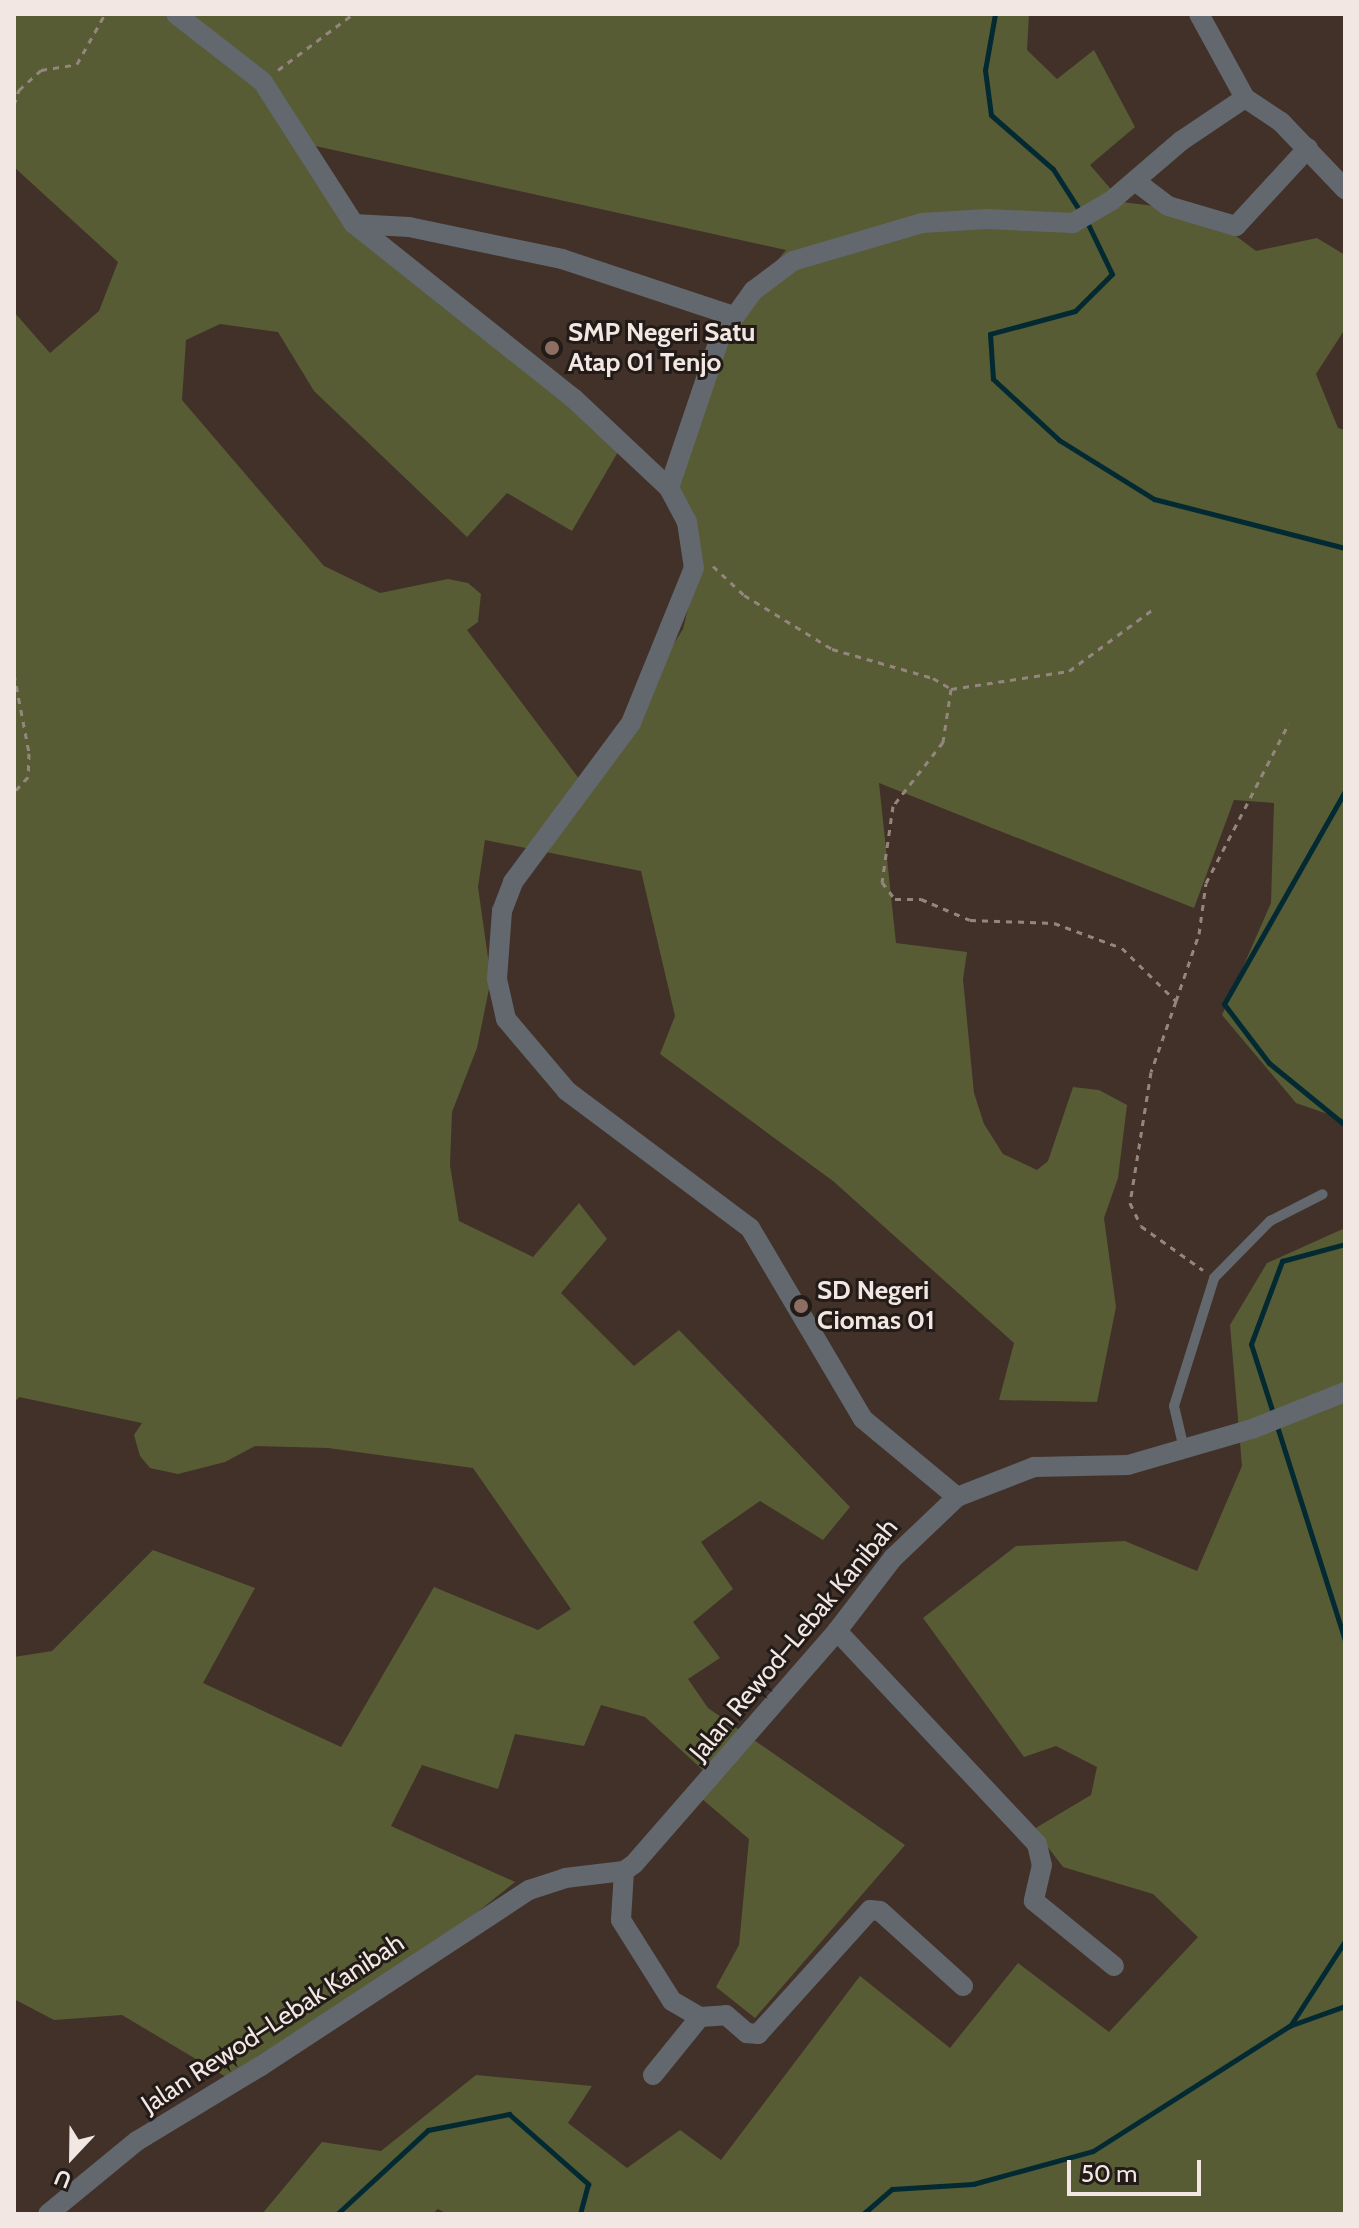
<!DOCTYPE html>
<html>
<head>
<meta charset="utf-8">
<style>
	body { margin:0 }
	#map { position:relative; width:1359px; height:2228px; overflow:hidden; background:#413129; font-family:Cabin,sans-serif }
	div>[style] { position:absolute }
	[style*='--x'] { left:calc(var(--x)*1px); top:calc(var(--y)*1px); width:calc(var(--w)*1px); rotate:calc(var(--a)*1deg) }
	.green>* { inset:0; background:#575c34 }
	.stream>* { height:5px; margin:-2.5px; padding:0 2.5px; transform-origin:2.5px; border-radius:2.5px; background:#032a32 }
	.path>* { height:3px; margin-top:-1.5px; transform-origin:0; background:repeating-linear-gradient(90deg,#94867f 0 6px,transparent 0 12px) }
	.lane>* { height:10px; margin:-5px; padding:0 5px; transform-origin:5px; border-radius:5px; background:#62686e }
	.street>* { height:20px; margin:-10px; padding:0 10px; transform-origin:10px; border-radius:10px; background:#62686e }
	.dots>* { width:22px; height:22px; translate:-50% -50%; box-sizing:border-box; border:4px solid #221b17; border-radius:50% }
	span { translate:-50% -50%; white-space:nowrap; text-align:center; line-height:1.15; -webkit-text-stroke:6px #221b17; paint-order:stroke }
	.poi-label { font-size:26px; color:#f2e7e2; font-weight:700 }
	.left { translate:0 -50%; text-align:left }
	.street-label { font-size:26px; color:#f2e7e2 }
	.frame { position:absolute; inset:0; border:16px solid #f2e7e2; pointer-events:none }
	.north { position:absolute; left:32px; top:2116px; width:80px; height:80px; -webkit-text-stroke:6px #221b17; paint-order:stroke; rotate:202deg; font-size:22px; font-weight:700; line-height:32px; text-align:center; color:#f2e7e2 }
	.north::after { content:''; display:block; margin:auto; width:28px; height:36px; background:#f2e7e2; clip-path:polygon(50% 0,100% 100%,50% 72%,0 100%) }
	.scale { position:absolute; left:1067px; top:2160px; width:134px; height:36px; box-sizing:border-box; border:4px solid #f2e7e2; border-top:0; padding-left:10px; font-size:24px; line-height:28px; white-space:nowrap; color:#f2e7e2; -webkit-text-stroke:6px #221b17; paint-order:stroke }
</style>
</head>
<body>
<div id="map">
	<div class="green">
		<i style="clip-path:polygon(evenodd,14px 14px,1029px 14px,1027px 50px,1057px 79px,1094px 50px,1135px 127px,1090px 165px,1122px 202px,1204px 212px,1256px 251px,1317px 238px,1345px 255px,1345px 329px,1316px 374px,1338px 428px,1345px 430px,1345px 1120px,1296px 1103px,1222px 1015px,1271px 903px,1274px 803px,1234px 800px,1194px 908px,879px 783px,896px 943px,967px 952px,963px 979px,974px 1093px,984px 1124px,1003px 1154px,1037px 1170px,1048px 1161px,1073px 1087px,1099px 1090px,1127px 1105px,1118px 1178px,1104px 1218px,1116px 1307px,1097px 1402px,999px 1400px,1014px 1343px,833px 1181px,660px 1054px,675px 1016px,641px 871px,485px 840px,478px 887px,491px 979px,477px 1048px,452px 1112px,450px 1165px,459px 1221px,533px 1257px,579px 1203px,607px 1239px,561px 1293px,634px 1366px,679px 1330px,850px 1507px,823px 1540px,760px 1501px,701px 1542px,733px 1589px,693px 1622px,720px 1658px,688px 1679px,708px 1708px,905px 1845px,755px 2018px,716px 1987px,739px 1945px,749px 1839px,701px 1798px,706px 1773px,645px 1717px,601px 1705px,584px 1746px,515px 1734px,498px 1789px,422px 1765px,391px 1826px,515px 1882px,320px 2038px,243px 2087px,122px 2015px,54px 2020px,14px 1999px,14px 1657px,52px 1651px,153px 1550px,255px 1588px,203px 1683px,341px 1747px,434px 1587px,538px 1630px,571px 1609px,473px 1468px,328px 1448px,255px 1446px,225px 1462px,178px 1474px,150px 1468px,140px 1456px,134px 1435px,142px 1423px,19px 1397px,14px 1403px,14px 312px,50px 353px,99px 311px,118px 262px,14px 167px,14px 14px,311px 145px,786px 250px,729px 318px,669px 489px,700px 560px,683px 629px,612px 742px,580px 780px,467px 630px,478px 622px,481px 594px,468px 583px,448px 579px,380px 593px,324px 566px,182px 400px,186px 340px,220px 324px,278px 332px,314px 391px,467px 537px,507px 493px,572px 531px,622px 445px,346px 212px,311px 145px)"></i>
		<i style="clip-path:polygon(1345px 1228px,1345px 2214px,447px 2214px,438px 2209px,432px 2214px,262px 2214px,322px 2142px,381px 2151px,476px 2075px,592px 2086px,568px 2123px,627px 2168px,680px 2130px,721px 2160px,860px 1976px,950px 2048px,1018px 1963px,1109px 2032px,1198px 1937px,1153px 1894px,1063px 1867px,1034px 1829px,1091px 1795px,1097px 1767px,1056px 1746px,1024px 1757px,923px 1618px,1016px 1546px,1125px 1541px,1197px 1571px,1242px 1466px,1230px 1325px,1267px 1263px)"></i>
	</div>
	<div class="stream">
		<i style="--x:995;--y:14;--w:57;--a:100.1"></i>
		<i style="--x:985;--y:70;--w:45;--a:82.4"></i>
		<i style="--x:991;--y:115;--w:82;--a:41.1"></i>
		<i style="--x:1053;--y:169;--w:50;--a:57.3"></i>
		<i style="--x:1086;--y:220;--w:60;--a:64.3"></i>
		<i style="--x:1112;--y:274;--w:52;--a:135"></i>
		<i style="--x:1075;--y:311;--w:88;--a:164.9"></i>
		<i style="--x:990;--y:334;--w:45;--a:86.2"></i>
		<i style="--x:993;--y:379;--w:90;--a:42.7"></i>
		<i style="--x:1059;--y:440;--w:112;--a:31.8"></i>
		<i style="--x:1154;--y:499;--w:197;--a:14.4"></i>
		<i style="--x:1345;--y:791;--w:245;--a:119.6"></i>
		<i style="--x:1224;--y:1004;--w:74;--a:52.7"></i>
		<i style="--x:1269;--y:1063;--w:98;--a:39.2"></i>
		<i style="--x:1273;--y:1413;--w:72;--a:-107.7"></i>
		<i style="--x:1251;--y:1344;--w:89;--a:-69.5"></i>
		<i style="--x:1282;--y:1261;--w:65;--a:-15.1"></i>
		<i style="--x:1276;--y:1423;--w:228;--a:72.4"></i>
		<i style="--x:1290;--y:2026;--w:101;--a:-57.1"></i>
		<i style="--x:337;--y:2214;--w:124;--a:-42.7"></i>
		<i style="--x:428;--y:2130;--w:83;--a:-11.2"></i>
		<i style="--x:509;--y:2114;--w:106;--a:41.5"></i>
		<i style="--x:588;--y:2184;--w:31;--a:105"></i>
		<i style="--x:863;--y:2214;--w:38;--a:-41"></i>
		<i style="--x:892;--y:2189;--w:81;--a:-3.5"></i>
		<i style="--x:973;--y:2184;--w:124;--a:-15.4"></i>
		<i style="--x:1093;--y:2151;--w:232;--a:-32.5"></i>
		<i style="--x:1289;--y:2026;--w:59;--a:-19.7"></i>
	</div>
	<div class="path">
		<i style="--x:278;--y:70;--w:94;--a:-36.7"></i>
		<i style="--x:14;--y:105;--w:16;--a:-72"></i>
		<i style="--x:19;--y:90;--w:30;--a:-42"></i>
		<i style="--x:41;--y:70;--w:36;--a:-9"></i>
		<i style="--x:77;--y:64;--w:57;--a:-60.8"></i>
		<i style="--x:713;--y:566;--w:42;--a:43.1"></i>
		<i style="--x:744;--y:595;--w:103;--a:31.5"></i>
		<i style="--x:832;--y:649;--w:105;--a:16"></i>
		<i style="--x:933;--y:678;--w:21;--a:31"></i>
		<i style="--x:951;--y:689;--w:54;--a:98.6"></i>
		<i style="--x:943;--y:742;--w:81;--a:128"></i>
		<i style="--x:893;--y:806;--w:77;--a:98.2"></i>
		<i style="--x:882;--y:882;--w:21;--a:53"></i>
		<i style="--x:895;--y:899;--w:26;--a:0"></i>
		<i style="--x:921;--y:899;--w:53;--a:23.2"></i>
		<i style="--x:970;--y:920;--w:84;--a:2"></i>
		<i style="--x:1054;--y:923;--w:72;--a:20.2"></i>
		<i style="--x:1122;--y:948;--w:76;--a:44.5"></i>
		<i style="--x:1176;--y:1001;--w:75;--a:109.4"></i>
		<i style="--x:1151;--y:1072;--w:133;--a:99.1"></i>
		<i style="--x:1130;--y:1203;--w:25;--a:64"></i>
		<i style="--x:1141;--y:1226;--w:76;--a:35.4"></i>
		<i style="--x:14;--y:674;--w:80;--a:79.2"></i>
		<i style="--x:29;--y:753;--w:24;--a:92"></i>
		<i style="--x:28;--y:777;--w:21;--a:133"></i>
		<i style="--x:951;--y:689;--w:119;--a:-8.7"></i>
		<i style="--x:1069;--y:671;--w:103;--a:-36.3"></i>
		<i style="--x:1176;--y:1001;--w:71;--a:-71.1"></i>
		<i style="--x:1199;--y:934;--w:51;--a:-82.2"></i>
		<i style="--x:1206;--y:883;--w:180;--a:-62.6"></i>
	</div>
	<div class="lane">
		<i style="--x:1184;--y:1449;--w:44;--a:-103.1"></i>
		<i style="--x:1174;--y:1406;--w:134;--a:-72.6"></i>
		<i style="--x:1214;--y:1278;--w:80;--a:-45.5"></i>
		<i style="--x:1270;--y:1221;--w:59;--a:-27"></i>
	</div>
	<div class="street">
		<i style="--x:1199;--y:14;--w:96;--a:61.3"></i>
		<i style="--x:1135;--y:181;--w:41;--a:37.1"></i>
		<i style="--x:1168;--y:206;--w:71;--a:16.4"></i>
		<i style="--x:1236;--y:226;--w:106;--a:-47.3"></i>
		<i style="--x:354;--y:224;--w:55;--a:3.1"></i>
		<i style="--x:409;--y:227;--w:156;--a:11.8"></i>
		<i style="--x:562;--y:259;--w:180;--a:18.4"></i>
		<i style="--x:669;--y:488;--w:159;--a:-71.3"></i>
		<i style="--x:720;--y:337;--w:57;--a:-54.3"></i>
		<i style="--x:753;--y:291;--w:50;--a:-36.9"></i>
		<i style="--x:793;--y:261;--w:134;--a:-16.4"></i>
		<i style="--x:922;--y:223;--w:65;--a:-3.5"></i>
		<i style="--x:987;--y:219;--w:86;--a:2.7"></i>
		<i style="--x:1073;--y:223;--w:44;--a:-30.1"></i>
		<i style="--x:1111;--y:201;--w:92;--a:-40.6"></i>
		<i style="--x:1181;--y:141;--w:77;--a:-33.9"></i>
		<i style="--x:1245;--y:98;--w:43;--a:33.7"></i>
		<i style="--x:1281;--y:122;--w:93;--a:46.3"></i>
		<i style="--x:957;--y:1497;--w:83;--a:-21.3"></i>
		<i style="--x:1034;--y:1467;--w:94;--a:-1.2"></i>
		<i style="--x:1128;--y:1465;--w:129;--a:-16.2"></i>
		<i style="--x:1252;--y:1429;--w:100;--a:-21.7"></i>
		<i style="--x:837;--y:1631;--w:292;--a:46.8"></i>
		<i style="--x:1037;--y:1844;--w:22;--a:77"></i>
		<i style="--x:1042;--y:1865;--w:37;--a:103"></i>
		<i style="--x:1034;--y:1901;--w:103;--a:39.1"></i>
		<i style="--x:624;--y:1871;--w:49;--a:93.5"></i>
		<i style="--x:621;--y:1920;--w:96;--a:57.8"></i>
		<i style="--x:672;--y:2001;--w:32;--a:30"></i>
		<i style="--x:700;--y:2017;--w:26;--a:-4"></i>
		<i style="--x:726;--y:2015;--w:28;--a:41"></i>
		<i style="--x:747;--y:2033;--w:11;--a:5"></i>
		<i style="--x:758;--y:2034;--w:167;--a:-47.9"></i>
		<i style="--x:870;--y:1910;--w:10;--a:6"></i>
		<i style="--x:880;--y:1911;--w:112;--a:42.1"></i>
		<i style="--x:653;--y:2075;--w:75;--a:-51"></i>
		<i style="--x:48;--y:2214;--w:115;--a:-39.4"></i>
		<i style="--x:137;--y:2141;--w:145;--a:-31.2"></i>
		<i style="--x:261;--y:2066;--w:321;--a:-33.3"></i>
		<i style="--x:529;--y:1890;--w:38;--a:-18"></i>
		<i style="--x:565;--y:1878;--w:59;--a:-6.8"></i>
		<i style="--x:624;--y:1871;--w:12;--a:-35"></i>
		<i style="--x:634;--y:1864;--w:309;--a:-48.9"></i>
		<i style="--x:837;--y:1631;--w:92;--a:-52.5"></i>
		<i style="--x:893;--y:1558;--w:88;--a:-43.6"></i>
		<i style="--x:957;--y:1497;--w:122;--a:-140.3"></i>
		<i style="--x:863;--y:1419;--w:222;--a:-120.6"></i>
		<i style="--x:750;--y:1228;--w:229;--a:-143.2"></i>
		<i style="--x:567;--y:1091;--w:94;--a:-130.3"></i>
		<i style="--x:506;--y:1019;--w:41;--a:-102.7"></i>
		<i style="--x:497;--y:979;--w:68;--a:-85.8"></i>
		<i style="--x:502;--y:911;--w:31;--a:-69"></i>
		<i style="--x:513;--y:882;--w:198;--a:-53.4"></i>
		<i style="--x:631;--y:723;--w:167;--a:-67.9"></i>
		<i style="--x:694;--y:568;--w:47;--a:-98.7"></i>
		<i style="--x:687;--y:522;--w:38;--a:-118"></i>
		<i style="--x:669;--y:488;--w:132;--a:-136.8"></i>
		<i style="--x:573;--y:398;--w:280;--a:-141.5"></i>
		<i style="--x:354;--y:224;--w:169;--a:-122.7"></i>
		<i style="--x:263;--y:82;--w:110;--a:-142"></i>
	</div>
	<div class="dots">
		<i style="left:552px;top:348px;background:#8d6e63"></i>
		<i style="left:801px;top:1306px;background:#8d6e63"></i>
	</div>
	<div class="poi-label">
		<span class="left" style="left:568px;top:348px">SMP Negeri Satu<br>Atap 01 Tenjo</span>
		<span class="left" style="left:817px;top:1306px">SD Negeri<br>Ciomas 01</span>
	</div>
	<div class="street-label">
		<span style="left:794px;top:1640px;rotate:-50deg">Jalan Rewod–Lebak Kanibah</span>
		<span style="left:273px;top:2024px;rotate:-33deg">Jalan Rewod–Lebak Kanibah</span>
	</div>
	<div class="frame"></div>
	<div class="north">U</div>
	<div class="scale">50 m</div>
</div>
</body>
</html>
